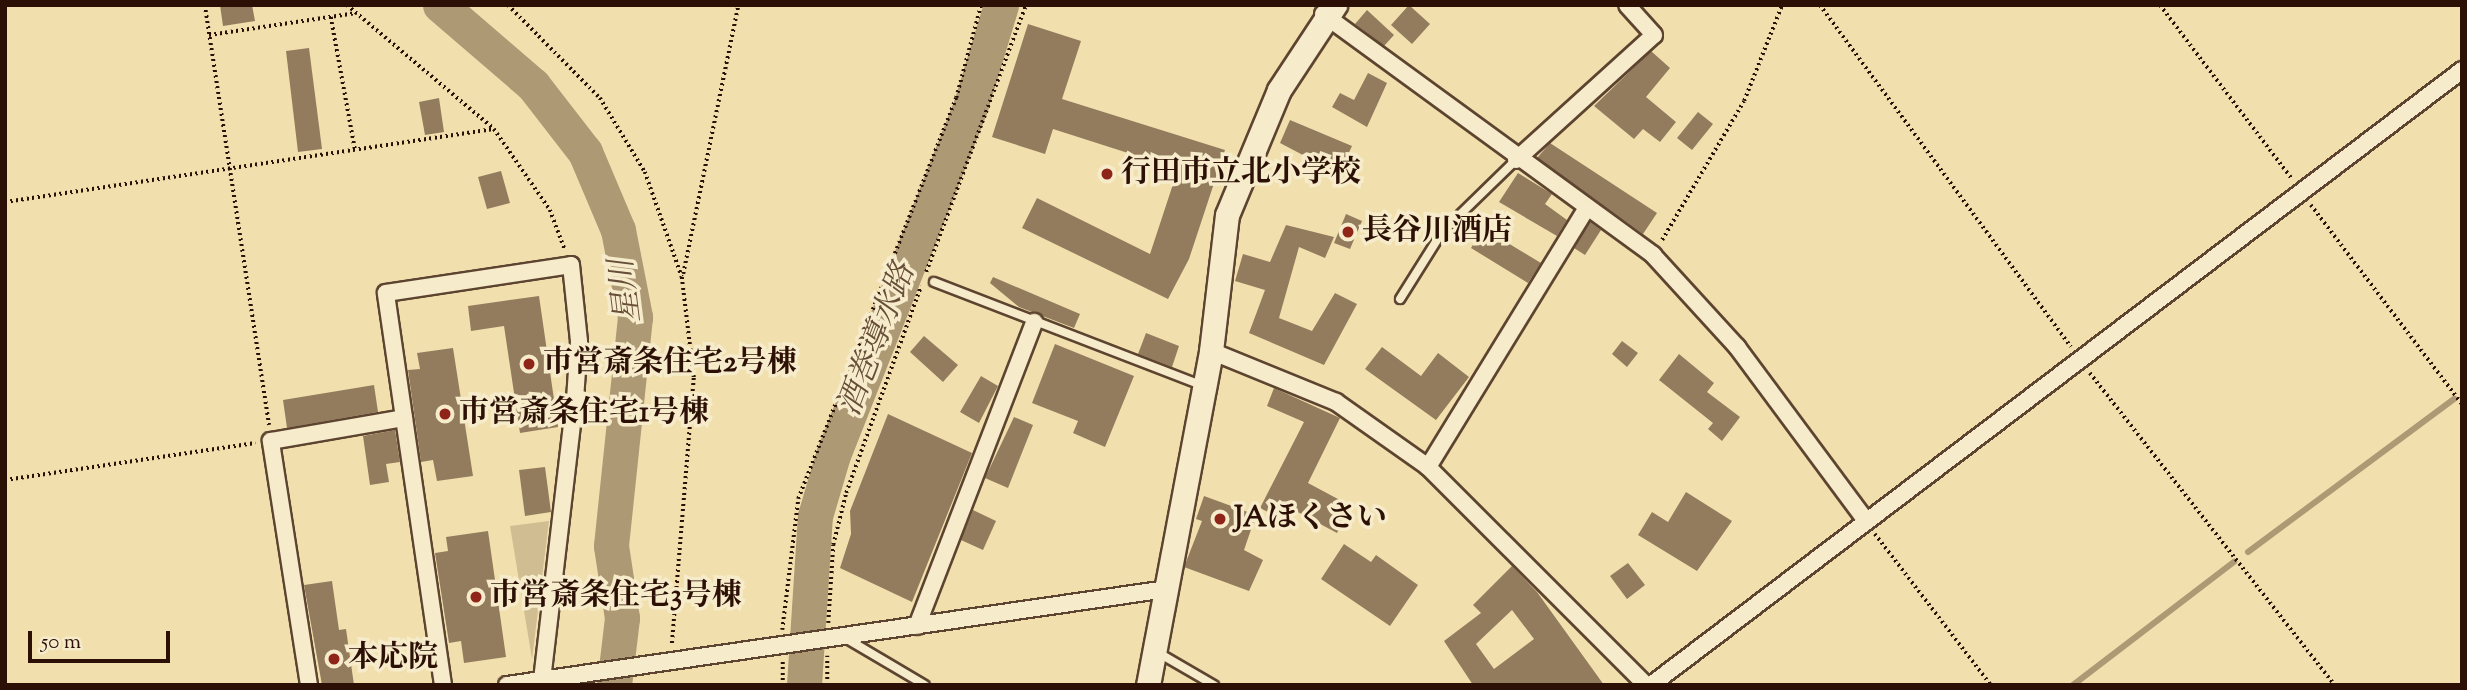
<!DOCTYPE html>
<html>
<head>
<meta charset="utf-8">
<style>
	body { margin:0 }
	#map { position:relative; width:2467px; height:690px; overflow:hidden; background:#f1e0ae; font-family:"Sorts Mill Goudy","Noto Serif JP",serif }
	div>[style] { position:absolute }
	[style*='--x'] { left:calc(var(--x)*1px); top:calc(var(--y)*1px); width:calc(var(--w)*1px); rotate:calc(var(--a)*1deg) }
	.green>* { inset:0; background:#d0bd91 }
	.stream>* { height:6px; margin:-3px; padding:0 3px; transform-origin:3px; border-radius:3px; background:#ae9975 }
	.river>* { height:35px; margin:-17.5px; padding:0 17.5px; transform-origin:17.5px; border-radius:17.5px; background:#ae9975 }
	.building>* { inset:0; background:#927c5d }
	.path>* { height:3.5px; margin-top:-1.75px; transform-origin:0; background:repeating-linear-gradient(90deg,#2c1006 0 2px,transparent 0 5.5px) }
	.roads { filter:drop-shadow(2px 0 #5d4430) drop-shadow(-2px 0 #5d4430) drop-shadow(0 2px #5d4430) drop-shadow(0 -2px #5d4430) }
	.lane>* { height:8px; margin:-4px; padding:0 4px; transform-origin:4px; border-radius:4px; background:#f6ebca }
	.street>* { height:16px; margin:-8px; padding:0 8px; transform-origin:8px; border-radius:8px; background:#f6ebca }
	.secondary>* { height:23px; margin:-11.5px; padding:0 11.5px; transform-origin:11.5px; border-radius:11.5px; background:#f6ebca }
	.dots>* { width:19px; height:19px; translate:-50% -50%; box-sizing:border-box; border:4px solid #f6ebca; border-radius:50% }
	span { translate:-50% -50%; white-space:nowrap; text-align:center; line-height:1.15; -webkit-text-stroke:7px #f6ebca; paint-order:stroke }
	.poi-label { font-size:30px; color:#2c1006; font-weight:700 }
	.left { translate:0 -50%; text-align:left }
	.water-label { font-size:32px; color:#664e38; font-style:italic }
	.frame { position:absolute; inset:0; border:7px solid #2c1006; pointer-events:none }
	.scale { position:absolute; left:28px; top:631px; width:142px; height:32px; box-sizing:border-box; border:4px solid #2c1006; border-top:0; padding-left:9px; font-size:21px; line-height:24px; white-space:nowrap; color:#2c1006; -webkit-text-stroke:5px #f6ebca; paint-order:stroke }
</style>
</head>
<body>
<div id="map">
	<div class="green">
		<i style="clip-path:polygon(549px 521px,532px 659px,510px 526px)"></i>
	</div>
	<div class="stream">
		<i style="--x:2248;--y:552;--w:257;--a:-36.6"></i>
		<i style="--x:2073;--y:685;--w:203;--a:-37.4"></i>
	</div>
	<div class="river">
		<i style="--x:440;--y:5;--w:123;--a:40.7"></i>
		<i style="--x:533;--y:85;--w:85;--a:52.2"></i>
		<i style="--x:585;--y:152;--w:85;--a:67.1"></i>
		<i style="--x:618;--y:230;--w:89;--a:78.9"></i>
		<i style="--x:635;--y:317;--w:230;--a:96"></i>
		<i style="--x:611;--y:546;--w:73;--a:81.3"></i>
		<i style="--x:622;--y:618;--w:67;--a:96.8"></i>
		<i style="--x:804;--y:685;--w:169;--a:-86.3"></i>
		<i style="--x:815;--y:516;--w:64;--a:-73.6"></i>
		<i style="--x:833;--y:455;--w:377;--a:-68.5"></i>
		<i style="--x:971;--y:104;--w:103;--a:-73.1"></i>
	</div>
	<div class="building">
		<i style="clip-path:polygon(220px 5px,252px 5px,255px 21px,223px 26px)"></i>
		<i style="clip-path:polygon(1409px 5px,1430px 24px,1412px 44px,1391px 25px)"></i>
		<i style="clip-path:polygon(1367px 10px,1394px 35px,1384px 46px,1355px 24px)"></i>
		<i style="clip-path:polygon(1028px 24px,1081px 41px,1062px 99px,1225px 150px,1189px 259px,1168px 299px,1022px 228px,1037px 198px,1150px 254px,1178px 169px,1053px 129px,1045px 154px,992px 137px)"></i>
		<i style="clip-path:polygon(309px 48px,322px 149px,298px 152px,286px 51px)"></i>
		<i style="clip-path:polygon(1651px 51px,1670px 68px,1646px 97px,1676px 122px,1660px 142px,1643px 129px,1634px 139px,1594px 106px)"></i>
		<i style="clip-path:polygon(1368px 73px,1387px 83px,1367px 127px,1332px 107px,1340px 93px,1354px 100px)"></i>
		<i style="clip-path:polygon(439px 98px,444px 132px,425px 135px,419px 102px)"></i>
		<i style="clip-path:polygon(1698px 112px,1713px 124px,1692px 150px,1677px 138px)"></i>
		<i style="clip-path:polygon(1290px 120px,1352px 146px,1339px 174px,1280px 143px)"></i>
		<i style="clip-path:polygon(1550px 143px,1657px 213px,1643px 234px,1537px 158px)"></i>
		<i style="clip-path:polygon(501px 171px,510px 203px,487px 209px,478px 177px)"></i>
		<i style="clip-path:polygon(1518px 173px,1552px 194px,1545px 204px,1567px 220px,1557px 236px,1499px 202px)"></i>
		<i style="clip-path:polygon(1346px 214px,1362px 221px,1350px 249px,1334px 243px)"></i>
		<i style="clip-path:polygon(1590px 222px,1601px 230px,1585px 255px,1574px 248px)"></i>
		<i style="clip-path:polygon(1286px 225px,1334px 237px,1325px 258px,1299px 247px,1279px 318px,1312px 331px,1335px 293px,1357px 304px,1324px 365px,1249px 333px,1265px 290px,1235px 281px,1243px 254px,1270px 262px)"></i>
		<i style="clip-path:polygon(1483px 228px,1541px 263px,1528px 283px,1471px 248px)"></i>
		<i style="clip-path:polygon(993px 277px,1080px 314px,1074px 328px,1019px 307px,990px 283px)"></i>
		<i style="clip-path:polygon(539px 296px,558px 427px,520px 433px,504px 326px,471px 331px,468px 306px)"></i>
		<i style="clip-path:polygon(1146px 333px,1179px 346px,1172px 367px,1138px 354px)"></i>
		<i style="clip-path:polygon(924px 336px,958px 365px,943px 382px,910px 352px)"></i>
		<i style="clip-path:polygon(1622px 341px,1638px 353px,1627px 367px,1612px 354px)"></i>
		<i style="clip-path:polygon(1055px 344px,1134px 376px,1105px 447px,1073px 433px,1078px 421px,1032px 403px)"></i>
		<i style="clip-path:polygon(1382px 347px,1421px 376px,1438px 353px,1469px 377px,1436px 420px,1365px 369px)"></i>
		<i style="clip-path:polygon(453px 348px,473px 476px,437px 481px,433px 460px,421px 462px,408px 370px,420px 369px,417px 353px)"></i>
		<i style="clip-path:polygon(1679px 354px,1714px 383px,1707px 392px,1740px 417px,1722px 441px,1708px 429px,1713px 423px,1659px 380px)"></i>
		<i style="clip-path:polygon(981px 376px,998px 386px,979px 423px,960px 412px)"></i>
		<i style="clip-path:polygon(374px 385px,378px 412px,287px 428px,283px 400px)"></i>
		<i style="clip-path:polygon(1274px 388px,1340px 418px,1308px 483px,1351px 506px,1337px 533px,1294px 510px,1288px 522px,1260px 508px,1304px 422px,1267px 406px)"></i>
		<i style="clip-path:polygon(888px 414px,972px 453px,912px 602px,840px 568px,851px 534px,850px 511px)"></i>
		<i style="clip-path:polygon(1014px 417px,1033px 425px,1008px 488px,985px 478px)"></i>
		<i style="clip-path:polygon(395px 430px,400px 462px,386px 464px,389px 482px,370px 485px,363px 436px)"></i>
		<i style="clip-path:polygon(545px 467px,551px 512px,525px 516px,519px 470px)"></i>
		<i style="clip-path:polygon(1686px 492px,1732px 521px,1697px 571px,1638px 535px,1652px 512px,1668px 522px)"></i>
		<i style="clip-path:polygon(1204px 496px,1256px 515px,1244px 550px,1263px 560px,1249px 591px,1184px 567px,1202px 521px,1196px 519px)"></i>
		<i style="clip-path:polygon(973px 510px,996px 521px,983px 550px,961px 540px)"></i>
		<i style="clip-path:polygon(488px 531px,506px 657px,464px 663px,461px 641px,449px 643px,435px 553px,448px 551px,446px 537px)"></i>
		<i style="clip-path:polygon(1344px 544px,1371px 562px,1376px 555px,1418px 585px,1390px 626px,1321px 579px)"></i>
		<i style="clip-path:polygon(1628px 563px,1645px 585px,1627px 599px,1610px 576px)"></i>
		<i style="clip-path:polygon(evenodd,1512px 566px,1537px 592px,1604px 685px,1473px 685px,1444px 641px,1481px 613px,1473px 605px,1512px 566px,1512px 610px,1534px 639px,1494px 669px,1476px 644px,1512px 610px)"></i>
		<i style="clip-path:polygon(332px 581px,339px 630px,346px 629px,354px 685px,322px 685px,304px 585px)"></i>
	</div>
	<div class="path">
		<i style="--x:205;--y:5;--w:425;--a:81.3"></i>
		<i style="--x:347;--y:5;--w:192;--a:40.1"></i>
		<i style="--x:494;--y:129;--w:98;--a:55.3"></i>
		<i style="--x:550;--y:210;--w:43;--a:69.4"></i>
		<i style="--x:508;--y:5;--w:131;--a:45.3"></i>
		<i style="--x:600;--y:98;--w:87;--a:58.7"></i>
		<i style="--x:645;--y:172;--w:111;--a:70.6"></i>
		<i style="--x:682;--y:277;--w:102;--a:83.2"></i>
		<i style="--x:694;--y:378;--w:267;--a:94.7"></i>
		<i style="--x:1820;--y:5;--w:424;--a:53.7"></i>
		<i style="--x:2160;--y:5;--w:218;--a:52.8"></i>
		<i style="--x:331;--y:17;--w:134;--a:79.7"></i>
		<i style="--x:209;--y:35;--w:149;--a:-8.5"></i>
		<i style="--x:5;--y:202;--w:494;--a:-8.5"></i>
		<i style="--x:2311;--y:205;--w:250;--a:52.8"></i>
		<i style="--x:1662;--y:240;--w:161;--a:-59.5"></i>
		<i style="--x:1744;--y:101;--w:103;--a:-68.4"></i>
		<i style="--x:926;--y:272;--w:285;--a:-69.5"></i>
		<i style="--x:683;--y:274;--w:275;--a:-78.4"></i>
		<i style="--x:2090;--y:373;--w:397;--a:51.9"></i>
		<i style="--x:5;--y:480;--w:253;--a:-8.4"></i>
		<i style="--x:1875;--y:534;--w:190;--a:52.5"></i>
		<i style="--x:828;--y:623;--w:78;--a:-86.3"></i>
		<i style="--x:833;--y:545;--w:54;--a:-76"></i>
		<i style="--x:846;--y:493;--w:220;--a:-70.1"></i>
		<i style="--x:782;--y:630;--w:132;--a:-83"></i>
		<i style="--x:798;--y:499;--w:431;--a:-68.5"></i>
		<i style="--x:956;--y:98;--w:96;--a:-75"></i>
		<i style="--x:783;--y:662;--w:23;--a:90"></i>
		<i style="--x:827;--y:685;--w:29;--a:-90"></i>
	</div>
	<div class="roads">
		<div class="lane">
			<i style="--x:934;--y:282;--w:288;--a:21.1"></i>
			<i style="--x:1400;--y:299;--w:79;--a:-57.9"></i>
			<i style="--x:1442;--y:232;--w:103;--a:-44.2"></i>
			<i style="--x:842;--y:636;--w:96;--a:30.6"></i>
			<i style="--x:1157;--y:652;--w:66;--a:30.1"></i>
		</div>
		<div class="street">
			<i style="--x:1323;--y:14;--w:409;--a:36.1"></i>
			<i style="--x:1653;--y:255;--w:125;--a:47.6"></i>
			<i style="--x:1737;--y:347;--w:217;--a:53.4"></i>
			<i style="--x:1516;--y:160;--w:186;--a:-42.2"></i>
			<i style="--x:1654;--y:35;--w:40;--a:-132"></i>
			<i style="--x:1211;--y:351;--w:135;--a:22.2"></i>
			<i style="--x:1336;--y:402;--w:113;--a:35.2"></i>
			<i style="--x:1428;--y:467;--w:308;--a:45"></i>
			<i style="--x:1428;--y:467;--w:303;--a:-58.5"></i>
			<i style="--x:917;--y:626;--w:326;--a:-68.9"></i>
			<i style="--x:309;--y:685;--w:247;--a:-98.9"></i>
			<i style="--x:271;--y:441;--w:135;--a:-9.8"></i>
			<i style="--x:443;--y:685;--w:396;--a:-98.3"></i>
			<i style="--x:386;--y:293;--w:187;--a:-8.6"></i>
			<i style="--x:571;--y:265;--w:76;--a:84"></i>
			<i style="--x:579;--y:341;--w:58;--a:93.9"></i>
			<i style="--x:575;--y:399;--w:282;--a:96.7"></i>
			<i style="--x:507;--y:685;--w:667;--a:-8.28"></i>
			<i style="--x:1651;--y:685;--w:1018;--a:-37.17"></i>
		</div>
		<div class="secondary">
			<i style="--x:1148;--y:685;--w:340;--a:-79.3"></i>
			<i style="--x:1211;--y:351;--w:137;--a:-83.3"></i>
			<i style="--x:1227;--y:215;--w:135;--a:-67.4"></i>
			<i style="--x:1279;--y:90;--w:102;--a:-56.6"></i>
		</div>
	</div>
	<div class="dots">
		<i style="left:1107px;top:174px;background:#8f2418"></i>
		<i style="left:1348px;top:232px;background:#8f2418"></i>
		<i style="left:529px;top:364px;background:#8f2418"></i>
		<i style="left:445px;top:414px;background:#8f2418"></i>
		<i style="left:1220px;top:519px;background:#8f2418"></i>
		<i style="left:476px;top:597px;background:#8f2418"></i>
		<i style="left:334px;top:659px;background:#8f2418"></i>
	</div>
	<div class="poi-label">
		<span class="left" style="left:1121px;top:174px">行田市立北小学校</span>
		<span class="left" style="left:1362px;top:232px">長谷川酒店</span>
		<span class="left" style="left:543px;top:364px">市営斎条住宅2号棟</span>
		<span class="left" style="left:459px;top:414px">市営斎条住宅1号棟</span>
		<span class="left" style="left:1234px;top:519px">JAほくさい</span>
		<span class="left" style="left:490px;top:597px">市営斎条住宅3号棟</span>
		<span class="left" style="left:348px;top:659px">本応院</span>
	</div>
	<div class="water-label">
		<span style="left:627px;top:291px;rotate:-97deg">星川</span>
		<span style="left:878px;top:340px;rotate:-69deg">酒巻導水路</span>
	</div>
	<div class="frame"></div>
	<div class="scale">50 m</div>
</div>
</body>
</html>
